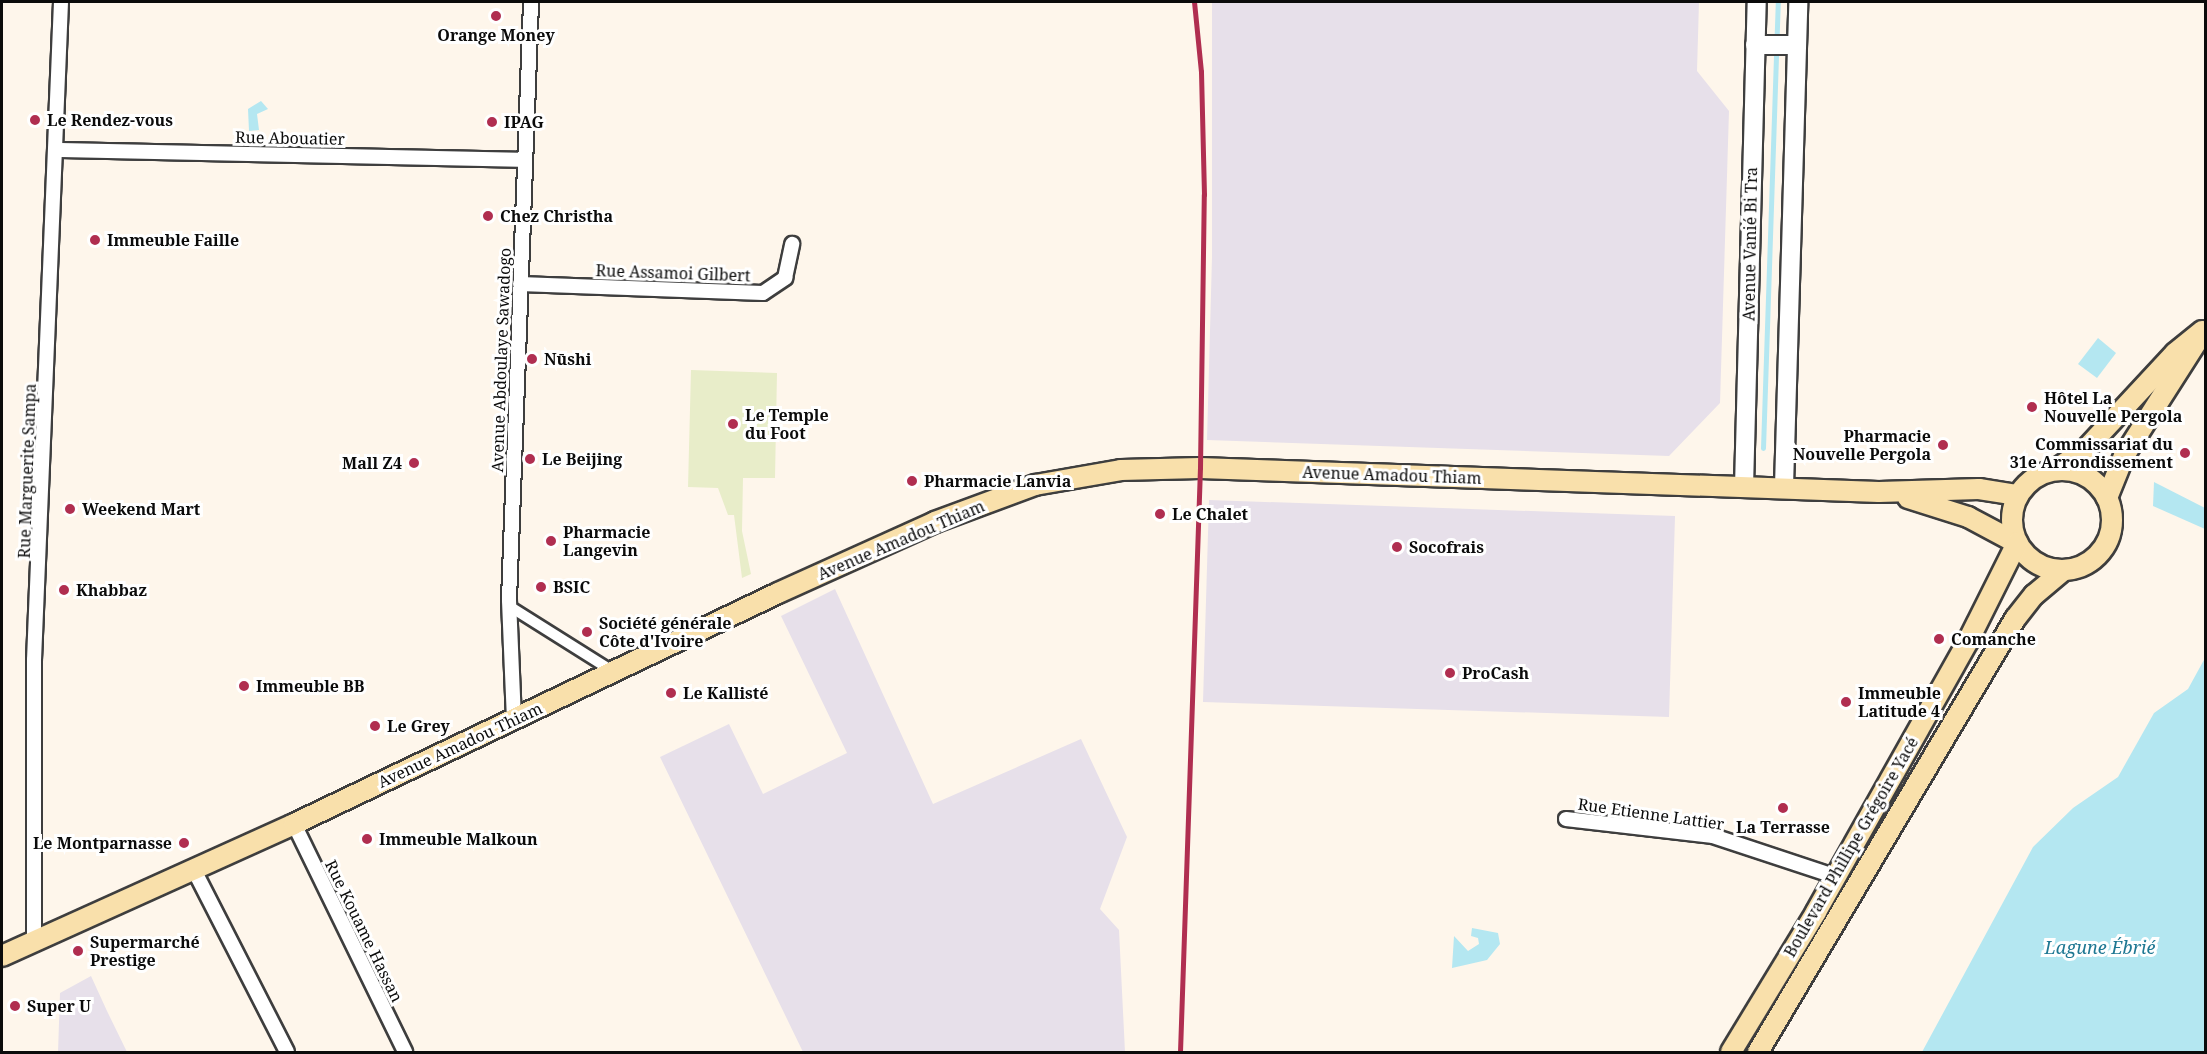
<!DOCTYPE html>
<html>
<head>
<meta charset="utf-8">
<style>
	body { margin:0 }
	#map { position:relative; width:2207px; height:1054px; overflow:hidden; background:#fef6eb; font-family:"Noto Serif",serif }
	div>[style] { position:absolute }
	[style*='--x'] { left:calc(var(--x)*1px); top:calc(var(--y)*1px); width:calc(var(--w)*1px); rotate:calc(var(--a)*1deg) }
	.industrial>* { inset:0; background:#e7e0ea }
	.pitch>* { inset:0; background:#e8edc9 }
	.water>* { inset:0; background:#b4e7f1 }
	.stream>* { height:5px; margin:-2.5px; padding:0 2.5px; transform-origin:2.5px; border-radius:2.5px; background:#b4e7f1 }
	.roads { filter:drop-shadow(2px 0 #3e3e3e) drop-shadow(-2px 0 #3e3e3e) drop-shadow(0 2px #3e3e3e) drop-shadow(0 -2px #3e3e3e) }
	.pedestrian>* { height:10px; margin:-5px; padding:0 5px; transform-origin:5px; border-radius:5px; background:#fff }
	.minor>* { height:14px; margin:-7px; padding:0 7px; transform-origin:7px; border-radius:7px; background:#fff }
	.tertiary>* { height:18px; margin:-9px; padding:0 9px; transform-origin:9px; border-radius:9px; background:#fff }
	.secondary>* { height:20px; margin:-10px; padding:0 10px; transform-origin:10px; border-radius:10px; background:#f9e0ab }
	.secondary>.ring { margin:-10px; padding:0; box-sizing:content-box; background:none; border:20px solid #f9e0ab; border-radius:50% }
	.rail>* { height:4.5px; margin:-2.25px; padding:0 2.25px; transform-origin:2.25px; border-radius:2.25px; background:#b02e50 }
	.dots>* { width:16px; height:16px; translate:-50% -50%; box-sizing:border-box; border:3px solid #fff; border-radius:50% }
	span { translate:-50% -50%; white-space:nowrap; text-align:center; line-height:1.15; -webkit-text-stroke:6px #fff; paint-order:stroke }
	.poi-label { font-size:16px; color:#0b0b0b; font-weight:700 }
	.left { translate:0 -50%; text-align:left }
	.right { translate:-100% -50%; text-align:right }
	.street-label { font-size:16px; color:#0b0b0b }
	.water-label { font-size:18px; color:#1f7893; font-style:italic }
	.frame { position:absolute; inset:0; border:3px solid #0b0b0b; pointer-events:none }
</style>
</head>
<body>
<div id="map">
	<div class="industrial">
		<i style="clip-path:polygon(1212px 2px,1699px 2px,1697px 71px,1729px 111px,1720px 403px,1669px 456px,1207px 440px,1212px 257px)"></i>
		<i style="clip-path:polygon(1209px 500px,1675px 516px,1669px 717px,1203px 702px)"></i>
		<i style="clip-path:polygon(835px 589px,933px 804px,1081px 739px,1127px 837px,1100px 909px,1119px 930px,1125px 1052px,803px 1052px,660px 757px,729px 724px,763px 794px,847px 753px,781px 616px)"></i>
		<i style="clip-path:polygon(91px 976px,107px 1011px,127px 1052px,58px 1052px,60px 993px)"></i>
	</div>
	<div class="pitch">
		<i style="clip-path:polygon(691px 370px,777px 373px,775px 478px,743px 478px,742px 531px,751px 574px,742px 578px,734px 515px,728px 515px,718px 488px,688px 487px)"></i>
	</div>
	<div class="water">
		<i style="clip-path:polygon(261px 101px,268px 109px,257px 114px,259px 130px,249px 131px,248px 109px)"></i>
		<i style="clip-path:polygon(2098px 338px,2116px 353px,2097px 378px,2078px 364px)"></i>
		<i style="clip-path:polygon(2154px 482px,2205px 508px,2205px 529px,2153px 506px)"></i>
		<i style="clip-path:polygon(2205px 658px,2205px 1052px,1922px 1052px,2033px 847px,2073px 808px,2118px 777px,2154px 713px,2188px 689px)"></i>
		<i style="clip-path:polygon(1472px 928px,1498px 933px,1500px 944px,1487px 960px,1452px 968px,1454px 936px,1468px 951px,1479px 944px,1478px 938px,1471px 936px)"></i>
	</div>
	<div class="stream">
		<i style="--x:1763;--y:448;--w:446;--a:-88.1"></i>
	</div>
	<div class="roads">
		<div class="pedestrian">
			<i style="--x:509;--y:606;--w:124;--a:32.2"></i>
		</div>
		<div class="minor">
			<i style="--x:56;--y:150;--w:467;--a:1.2"></i>
			<i style="--x:520;--y:284;--w:243;--a:2.1"></i>
			<i style="--x:763;--y:293;--w:27;--a:-34"></i>
			<i style="--x:785;--y:278;--w:35;--a:-78"></i>
			<i style="--x:514;--y:720;--w:120;--a:-92.4"></i>
			<i style="--x:509;--y:600;--w:598;--a:-87.89"></i>
			<i style="--x:1566;--y:819;--w:148;--a:6.6"></i>
			<i style="--x:1713;--y:836;--w:127;--a:18.3"></i>
			<i style="--x:294;--y:824;--w:254;--a:64"></i>
			<i style="--x:194;--y:870;--w:204;--a:62.9"></i>
			<i style="--x:34;--y:941;--w:281;--a:-90"></i>
			<i style="--x:34;--y:660;--w:659;--a:-87.65"></i>
		</div>
		<div class="tertiary">
			<i style="--x:1755;--y:45;--w:42;--a:0"></i>
			<i style="--x:1784;--y:486;--w:484;--a:-88.3"></i>
			<i style="--x:1744;--y:487;--w:485;--a:-88.5"></i>
		</div>
		<div class="secondary">
			<i class="ring" style="left:2012px;top:470px;width:80px;height:80px"></i>
			<i style="--x:2055;--y:470;--w:36;--a:-34"></i>
			<i style="--x:2085;--y:450;--w:132;--a:-47.1"></i>
			<i style="--x:2175;--y:353;--w:35;--a:-39"></i>
			<i style="--x:1908;--y:498;--w:63;--a:17.6"></i>
			<i style="--x:1968;--y:517;--w:55;--a:28"></i>
			<i style="--x:2107;--y:498;--w:45;--a:-68"></i>
			<i style="--x:2124;--y:456;--w:138;--a:-57.5"></i>
			<i style="--x:2;--y:956;--w:320;--a:-24.3"></i>
			<i style="--x:294;--y:824;--w:536;--a:-25.51"></i>
			<i style="--x:778;--y:593;--w:172;--a:-24.3"></i>
			<i style="--x:935;--y:522;--w:107;--a:-20.3"></i>
			<i style="--x:1035;--y:485;--w:87;--a:-9.9"></i>
			<i style="--x:1121;--y:470;--w:79;--a:-1.5"></i>
			<i style="--x:1200;--y:468;--w:679;--a:2.02"></i>
			<i style="--x:1879;--y:492;--w:100;--a:-1.7"></i>
			<i style="--x:1979;--y:489;--w:39;--a:9"></i>
			<i style="--x:1731;--y:1052;--w:164;--a:-58.7"></i>
			<i style="--x:1816;--y:912;--w:311;--a:-60.7"></i>
			<i style="--x:1968;--y:641;--w:110;--a:-63.4"></i>
			<i style="--x:1758;--y:1052;--w:504;--a:-59.31"></i>
			<i style="--x:2015;--y:619;--w:31;--a:-52"></i>
			<i style="--x:2034;--y:595;--w:38;--a:-40"></i>
		</div>
	</div>
	<div class="rail">
		<i style="--x:1180;--y:1052;--w:584;--a:-88.04"></i>
		<i style="--x:1200;--y:468;--w:273;--a:-89.2"></i>
		<i style="--x:1204;--y:195;--w:123;--a:-91.4"></i>
		<i style="--x:1201;--y:72;--w:70;--a:-95.7"></i>
	</div>
	<div class="dots">
		<i style="left:496px;top:16px;background:#b02e50"></i>
		<i style="left:35px;top:120px;background:#b02e50"></i>
		<i style="left:492px;top:122px;background:#b02e50"></i>
		<i style="left:488px;top:216px;background:#b02e50"></i>
		<i style="left:95px;top:240px;background:#b02e50"></i>
		<i style="left:532px;top:359px;background:#b02e50"></i>
		<i style="left:2032px;top:407px;background:#b02e50"></i>
		<i style="left:733px;top:424px;background:#b02e50"></i>
		<i style="left:1943px;top:445px;background:#b02e50"></i>
		<i style="left:2185px;top:453px;background:#b02e50"></i>
		<i style="left:530px;top:459px;background:#b02e50"></i>
		<i style="left:414px;top:463px;background:#b02e50"></i>
		<i style="left:912px;top:481px;background:#b02e50"></i>
		<i style="left:70px;top:509px;background:#b02e50"></i>
		<i style="left:1160px;top:514px;background:#b02e50"></i>
		<i style="left:551px;top:541px;background:#b02e50"></i>
		<i style="left:1397px;top:547px;background:#b02e50"></i>
		<i style="left:541px;top:587px;background:#b02e50"></i>
		<i style="left:64px;top:590px;background:#b02e50"></i>
		<i style="left:587px;top:632px;background:#b02e50"></i>
		<i style="left:1939px;top:639px;background:#b02e50"></i>
		<i style="left:1450px;top:673px;background:#b02e50"></i>
		<i style="left:244px;top:686px;background:#b02e50"></i>
		<i style="left:671px;top:693px;background:#b02e50"></i>
		<i style="left:1846px;top:702px;background:#b02e50"></i>
		<i style="left:375px;top:726px;background:#b02e50"></i>
		<i style="left:1783px;top:808px;background:#b02e50"></i>
		<i style="left:367px;top:839px;background:#b02e50"></i>
		<i style="left:184px;top:843px;background:#b02e50"></i>
		<i style="left:78px;top:951px;background:#b02e50"></i>
		<i style="left:15px;top:1006px;background:#b02e50"></i>
	</div>
	<div class="poi-label">
		<span style="left:496px;top:35px">Orange Money</span>
		<span class="left" style="left:47px;top:120px">Le Rendez-vous</span>
		<span class="left" style="left:504px;top:122px">IPAG</span>
		<span class="left" style="left:500px;top:216px">Chez Christha</span>
		<span class="left" style="left:107px;top:240px">Immeuble Faille</span>
		<span class="left" style="left:544px;top:359px">Nūshi</span>
		<span class="left" style="left:2044px;top:407px">Hôtel La<br>Nouvelle Pergola</span>
		<span class="left" style="left:745px;top:424px">Le Temple<br>du Foot</span>
		<span class="right" style="left:1931px;top:445px">Pharmacie<br>Nouvelle Pergola</span>
		<span class="right" style="left:2173px;top:453px">Commissariat du<br>31e Arrondissement</span>
		<span class="left" style="left:542px;top:459px">Le Beijing</span>
		<span class="right" style="left:402px;top:463px">Mall Z4</span>
		<span class="left" style="left:924px;top:481px">Pharmacie Lanvia</span>
		<span class="left" style="left:82px;top:509px">Weekend Mart</span>
		<span class="left" style="left:1172px;top:514px">Le Chalet</span>
		<span class="left" style="left:563px;top:541px">Pharmacie<br>Langevin</span>
		<span class="left" style="left:1409px;top:547px">Socofrais</span>
		<span class="left" style="left:553px;top:587px">BSIC</span>
		<span class="left" style="left:76px;top:590px">Khabbaz</span>
		<span class="left" style="left:599px;top:632px">Société générale<br>Côte d'Ivoire</span>
		<span class="left" style="left:1951px;top:639px">Comanche</span>
		<span class="left" style="left:1462px;top:673px">ProCash</span>
		<span class="left" style="left:256px;top:686px">Immeuble BB</span>
		<span class="left" style="left:683px;top:693px">Le Kallisté</span>
		<span class="left" style="left:1858px;top:702px">Immeuble<br>Latitude 4</span>
		<span class="left" style="left:387px;top:726px">Le Grey</span>
		<span style="left:1783px;top:827px">La Terrasse</span>
		<span class="left" style="left:379px;top:839px">Immeuble Malkoun</span>
		<span class="right" style="left:172px;top:843px">Le Montparnasse</span>
		<span class="left" style="left:90px;top:951px">Supermarché<br>Prestige</span>
		<span class="left" style="left:27px;top:1006px">Super U</span>
	</div>
	<div class="street-label">
		<span style="left:290px;top:138px;rotate:1deg">Rue Abouatier</span>
		<span style="left:1750px;top:244px;rotate:-89deg">Avenue Vanié Bi Tra</span>
		<span style="left:673px;top:273px;rotate:2deg">Rue Assamoi Gilbert</span>
		<span style="left:501px;top:360px;rotate:-88deg">Avenue Abdoulaye Sawadogo</span>
		<span style="left:27px;top:471px;rotate:-88deg">Rue Marguerite Sampa</span>
		<span style="left:1392px;top:475px;rotate:2deg">Avenue Amadou Thiam</span>
		<span style="left:901px;top:540px;rotate:-23deg">Avenue Amadou Thiam</span>
		<span style="left:460px;top:745px;rotate:-25deg">Avenue Amadou Thiam</span>
		<span style="left:1651px;top:814px;rotate:8deg">Rue Etienne Lattier</span>
		<span style="left:1851px;top:847px;rotate:-60deg">Boulevard Phillipe Grégoire Yacé</span>
		<span style="left:364px;top:931px;rotate:64deg">Rue Kouame Hassan</span>
	</div>
	<div class="water-label">
		<span style="left:2100px;top:947px">Lagune Ébrié</span>
	</div>
	<div class="frame"></div>
</div>
</body>
</html>
